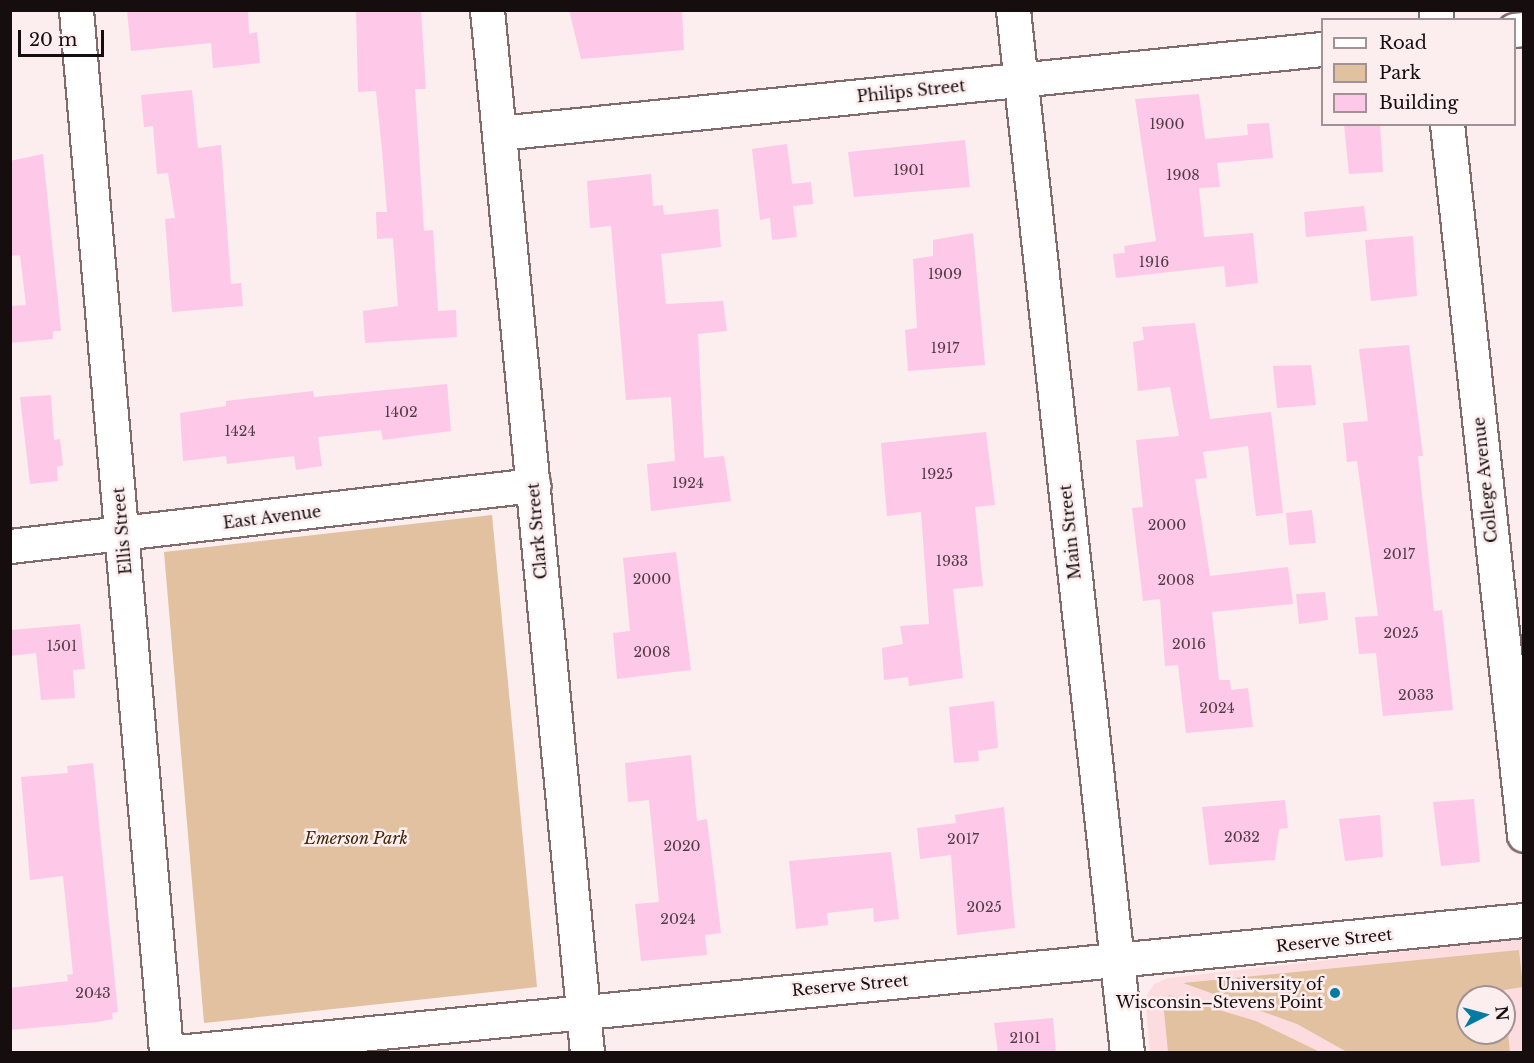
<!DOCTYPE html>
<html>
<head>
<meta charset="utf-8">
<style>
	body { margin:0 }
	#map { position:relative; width:1534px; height:1063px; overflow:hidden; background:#fcedef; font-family:"Libre Baskerville",serif }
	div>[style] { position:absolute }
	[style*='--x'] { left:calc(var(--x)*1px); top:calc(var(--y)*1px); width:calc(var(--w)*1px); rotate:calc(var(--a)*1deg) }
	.built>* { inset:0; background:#fddcdf }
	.green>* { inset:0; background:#e1c1a0 }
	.building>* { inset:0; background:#fec8e8 }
	.roads { filter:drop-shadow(2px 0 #806b6d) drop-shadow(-2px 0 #806b6d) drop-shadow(0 2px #806b6d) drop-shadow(0 -2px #806b6d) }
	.minor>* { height:33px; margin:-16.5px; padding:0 16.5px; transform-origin:16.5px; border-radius:16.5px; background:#fff }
	.major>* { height:33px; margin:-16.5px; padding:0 16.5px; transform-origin:16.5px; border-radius:16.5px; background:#fff }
	.dots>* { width:16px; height:16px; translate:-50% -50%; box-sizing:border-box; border:3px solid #fcedef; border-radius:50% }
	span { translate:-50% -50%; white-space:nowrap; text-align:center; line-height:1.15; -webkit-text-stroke:5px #fcedef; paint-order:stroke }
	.number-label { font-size:14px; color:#4f3c44 }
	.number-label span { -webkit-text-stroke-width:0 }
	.street-label { font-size:16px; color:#150d0e }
	.park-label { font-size:16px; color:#422603; font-style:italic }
	.poi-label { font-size:16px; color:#150d0e }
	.right { translate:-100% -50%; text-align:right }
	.frame { position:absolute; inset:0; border:12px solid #150d0e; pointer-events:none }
	.legend { position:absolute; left:1321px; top:18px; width:195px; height:108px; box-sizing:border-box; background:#fcedef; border:2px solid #a09395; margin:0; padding:8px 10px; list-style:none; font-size:18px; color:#150d0e }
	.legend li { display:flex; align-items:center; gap:12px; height:30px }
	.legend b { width:30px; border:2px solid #a09395 }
	.north { position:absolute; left:1456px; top:985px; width:60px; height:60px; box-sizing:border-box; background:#fcedef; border:2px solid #a09395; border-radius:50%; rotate:84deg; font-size:16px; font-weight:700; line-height:24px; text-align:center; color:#150d0e }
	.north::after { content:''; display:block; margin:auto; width:21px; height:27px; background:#037ba3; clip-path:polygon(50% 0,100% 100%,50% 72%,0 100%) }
	.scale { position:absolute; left:18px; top:30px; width:86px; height:27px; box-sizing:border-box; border:3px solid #150d0e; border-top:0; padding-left:8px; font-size:18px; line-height:21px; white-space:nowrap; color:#150d0e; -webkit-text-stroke:4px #fcedef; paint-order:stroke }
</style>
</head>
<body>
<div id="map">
	<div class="built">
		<i style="clip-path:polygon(evenodd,1523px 938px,1523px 1052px,1150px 1052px,1145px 998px,1154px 984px,1168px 978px,1523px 938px,1468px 997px,1504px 997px,1504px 1033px,1468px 1033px,1468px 997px)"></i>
	</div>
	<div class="green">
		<i style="clip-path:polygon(492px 515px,537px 987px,204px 1023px,164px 552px)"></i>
		<i style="clip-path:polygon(evenodd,1519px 950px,1523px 987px,1504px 990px,1510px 1052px,1347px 1052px,1297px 1024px,1183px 983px,1519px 950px,1468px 997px,1504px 997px,1504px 1033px,1468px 1033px,1468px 997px)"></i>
		<i style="clip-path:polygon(1169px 995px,1256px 1021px,1320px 1052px,1168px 1052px,1164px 1011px)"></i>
	</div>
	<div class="building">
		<i style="clip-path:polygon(127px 10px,248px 10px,249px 34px,257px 32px,260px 63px,213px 68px,211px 43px,131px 51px)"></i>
		<i style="clip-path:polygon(356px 10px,421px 10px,426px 89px,415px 89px,424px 231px,433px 230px,438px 311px,456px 310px,457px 337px,365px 343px,363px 311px,398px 306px,393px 238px,377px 239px,376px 212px,387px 212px,382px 150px,376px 91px,358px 92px)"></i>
		<i style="clip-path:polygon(569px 10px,682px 10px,684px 50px,581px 59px)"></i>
		<i style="clip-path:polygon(192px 90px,198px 148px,221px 145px,231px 284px,241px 283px,243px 306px,172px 312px,165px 219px,175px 218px,168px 173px,157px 174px,153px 126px,144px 127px,141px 95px)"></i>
		<i style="clip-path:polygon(1199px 94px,1205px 139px,1248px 135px,1247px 124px,1269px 123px,1273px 158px,1217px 163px,1220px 187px,1199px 188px,1204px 237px,1253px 233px,1258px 283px,1226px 287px,1224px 266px,1116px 278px,1113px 254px,1125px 253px,1124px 246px,1156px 241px,1135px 99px)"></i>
		<i style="clip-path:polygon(1344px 124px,1380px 124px,1383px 172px,1349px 174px)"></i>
		<i style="clip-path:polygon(965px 140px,970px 187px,854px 197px,848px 152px)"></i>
		<i style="clip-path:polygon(787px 144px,792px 184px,811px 182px,813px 204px,793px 206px,797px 237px,772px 240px,770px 218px,760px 220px,752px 149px)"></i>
		<i style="clip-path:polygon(43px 154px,61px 331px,53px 331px,53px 339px,10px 343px,10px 306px,26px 305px,20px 255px,10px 256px,10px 161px)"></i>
		<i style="clip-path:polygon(651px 174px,653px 206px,663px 205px,664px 215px,718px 209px,721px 247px,661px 254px,666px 304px,723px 301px,727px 331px,698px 334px,704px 458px,724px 456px,731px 501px,651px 511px,647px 464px,675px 461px,671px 397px,626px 400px,611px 226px,590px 228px,587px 181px)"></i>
		<i style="clip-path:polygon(1364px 206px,1367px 231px,1306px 237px,1304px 212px)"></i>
		<i style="clip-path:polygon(973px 233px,985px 365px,908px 371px,905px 330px,917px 328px,913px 259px,933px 256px,933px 240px)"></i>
		<i style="clip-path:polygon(1413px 236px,1417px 296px,1371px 301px,1365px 240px)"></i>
		<i style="clip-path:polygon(1195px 323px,1210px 419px,1271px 412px,1283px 513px,1256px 516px,1248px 446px,1203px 452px,1207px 478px,1195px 479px,1210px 576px,1288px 567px,1293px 604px,1212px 612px,1219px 680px,1230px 680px,1231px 690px,1248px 688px,1253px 727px,1186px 733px,1178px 665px,1165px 666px,1160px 599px,1143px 601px,1132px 508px,1143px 507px,1136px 440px,1179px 436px,1170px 387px,1138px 391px,1133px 342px,1144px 340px,1142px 327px)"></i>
		<i style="clip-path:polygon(1409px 345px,1423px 456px,1418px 456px,1434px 611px,1442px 610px,1453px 710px,1383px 716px,1376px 653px,1359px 654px,1355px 617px,1378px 616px,1357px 461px,1347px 462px,1343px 423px,1368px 421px,1359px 349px)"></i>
		<i style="clip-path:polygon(1311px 365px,1316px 405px,1277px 408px,1273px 366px)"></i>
		<i style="clip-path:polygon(447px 384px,451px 431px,383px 440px,381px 430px,318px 437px,322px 466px,296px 470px,294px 456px,227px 464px,226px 456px,183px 461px,180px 413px,226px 406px,226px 401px,313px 391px,314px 397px)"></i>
		<i style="clip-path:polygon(51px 395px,54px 440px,60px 439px,63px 465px,57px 467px,58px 481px,30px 484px,20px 397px)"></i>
		<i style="clip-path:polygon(986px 432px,995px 505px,975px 507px,983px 586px,953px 589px,963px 678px,909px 686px,908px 677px,884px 680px,882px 648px,903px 644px,900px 626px,929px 624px,921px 512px,887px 516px,881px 443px)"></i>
		<i style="clip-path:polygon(1312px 510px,1316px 543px,1289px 545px,1286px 513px)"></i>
		<i style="clip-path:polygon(676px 552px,691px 670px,617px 679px,613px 633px,630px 631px,623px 558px)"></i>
		<i style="clip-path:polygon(1325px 592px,1328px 620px,1299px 624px,1296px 594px)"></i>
		<i style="clip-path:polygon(80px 624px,85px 669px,73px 670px,75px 698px,41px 700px,36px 653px,10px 656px,10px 630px)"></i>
		<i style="clip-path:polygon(994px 701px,998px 748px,978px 751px,979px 761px,954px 763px,949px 707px)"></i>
		<i style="clip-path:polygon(691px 755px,697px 821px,707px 819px,721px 933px,705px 935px,707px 955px,641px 961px,635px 904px,659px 902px,649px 800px,628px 802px,625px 763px)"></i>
		<i style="clip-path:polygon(93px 763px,118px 1012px,112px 1013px,113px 1019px,97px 1022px,10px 1030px,10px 988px,68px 981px,67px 975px,73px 974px,63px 876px,30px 880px,21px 777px,68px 773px,67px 766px)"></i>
		<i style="clip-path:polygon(1474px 799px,1480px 862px,1441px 866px,1433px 802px)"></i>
		<i style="clip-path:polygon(1285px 800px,1288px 828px,1279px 829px,1275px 860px,1209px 865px,1202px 807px)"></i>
		<i style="clip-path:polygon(1004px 807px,1015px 928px,957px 935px,951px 855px,920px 859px,917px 828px,956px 823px,955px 815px)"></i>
		<i style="clip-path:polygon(1380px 815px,1383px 857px,1345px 861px,1339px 819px)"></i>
		<i style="clip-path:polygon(891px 852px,899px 919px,874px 922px,873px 908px,827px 913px,828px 925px,796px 929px,789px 861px)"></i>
		<i style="clip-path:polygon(1053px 1018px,1056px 1053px,998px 1053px,994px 1023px)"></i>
	</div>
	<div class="roads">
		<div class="minor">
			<i style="--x:76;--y:10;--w:1046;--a:85.06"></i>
			<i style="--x:1436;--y:10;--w:10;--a:90"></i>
			<i style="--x:1514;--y:30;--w:10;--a:-6"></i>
			<i style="--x:1447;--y:124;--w:715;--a:83.82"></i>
			<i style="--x:499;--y:133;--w:827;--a:-5.83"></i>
			<i style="--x:10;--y:546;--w:527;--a:-6.65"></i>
			<i style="--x:177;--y:1052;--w:1353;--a:-5.6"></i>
		</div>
		<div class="major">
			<i style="--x:487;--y:10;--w:1047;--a:84.52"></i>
			<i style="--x:1013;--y:10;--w:1048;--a:83.76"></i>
		</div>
	</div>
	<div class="dots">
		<i style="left:1335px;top:993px;background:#037ba3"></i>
	</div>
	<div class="number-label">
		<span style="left:1167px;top:124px">1900</span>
		<span style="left:909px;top:170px">1901</span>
		<span style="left:1183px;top:175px">1908</span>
		<span style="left:1154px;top:262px">1916</span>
		<span style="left:945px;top:274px">1909</span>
		<span style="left:945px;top:348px">1917</span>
		<span style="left:401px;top:412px">1402</span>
		<span style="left:240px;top:431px">1424</span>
		<span style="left:937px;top:474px">1925</span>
		<span style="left:688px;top:483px">1924</span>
		<span style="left:1167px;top:525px">2000</span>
		<span style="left:1399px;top:554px">2017</span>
		<span style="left:952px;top:561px">1933</span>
		<span style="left:652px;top:579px">2000</span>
		<span style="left:1176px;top:580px">2008</span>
		<span style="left:1401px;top:633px">2025</span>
		<span style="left:1189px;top:644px">2016</span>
		<span style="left:62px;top:646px">1501</span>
		<span style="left:652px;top:652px">2008</span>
		<span style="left:1416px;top:695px">2033</span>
		<span style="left:1217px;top:708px">2024</span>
		<span style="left:1242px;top:837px">2032</span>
		<span style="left:963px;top:839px">2017</span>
		<span style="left:682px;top:846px">2020</span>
		<span style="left:984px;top:907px">2025</span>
		<span style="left:678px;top:919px">2024</span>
		<span style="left:93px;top:993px">2043</span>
		<span style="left:1025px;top:1038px">2101</span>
	</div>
	<div class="street-label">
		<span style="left:911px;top:91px;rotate:-6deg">Philips Street</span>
		<span style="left:1485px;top:480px;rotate:-96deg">College Avenue</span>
		<span style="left:272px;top:517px;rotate:-7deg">East Avenue</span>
		<span style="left:122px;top:531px;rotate:-95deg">Ellis Street</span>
		<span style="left:537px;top:531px;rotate:-95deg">Clark Street</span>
		<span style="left:1070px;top:532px;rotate:-96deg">Main Street</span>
		<span style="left:1334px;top:940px;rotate:-6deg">Reserve Street</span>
		<span style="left:850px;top:985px;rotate:-5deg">Reserve Street</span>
	</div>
	<div class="park-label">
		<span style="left:356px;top:838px">Emerson Park</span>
	</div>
	<div class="poi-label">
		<span class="right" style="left:1323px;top:993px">University of<br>Wisconsin–Stevens Point</span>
	</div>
	<div class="frame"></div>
	<ul class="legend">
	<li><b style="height:8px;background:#fff"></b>Road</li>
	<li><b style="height:16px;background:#e1c1a0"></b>Park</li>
	<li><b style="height:16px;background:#fec8e8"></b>Building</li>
	</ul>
	<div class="north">N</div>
	<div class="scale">20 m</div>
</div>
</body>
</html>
